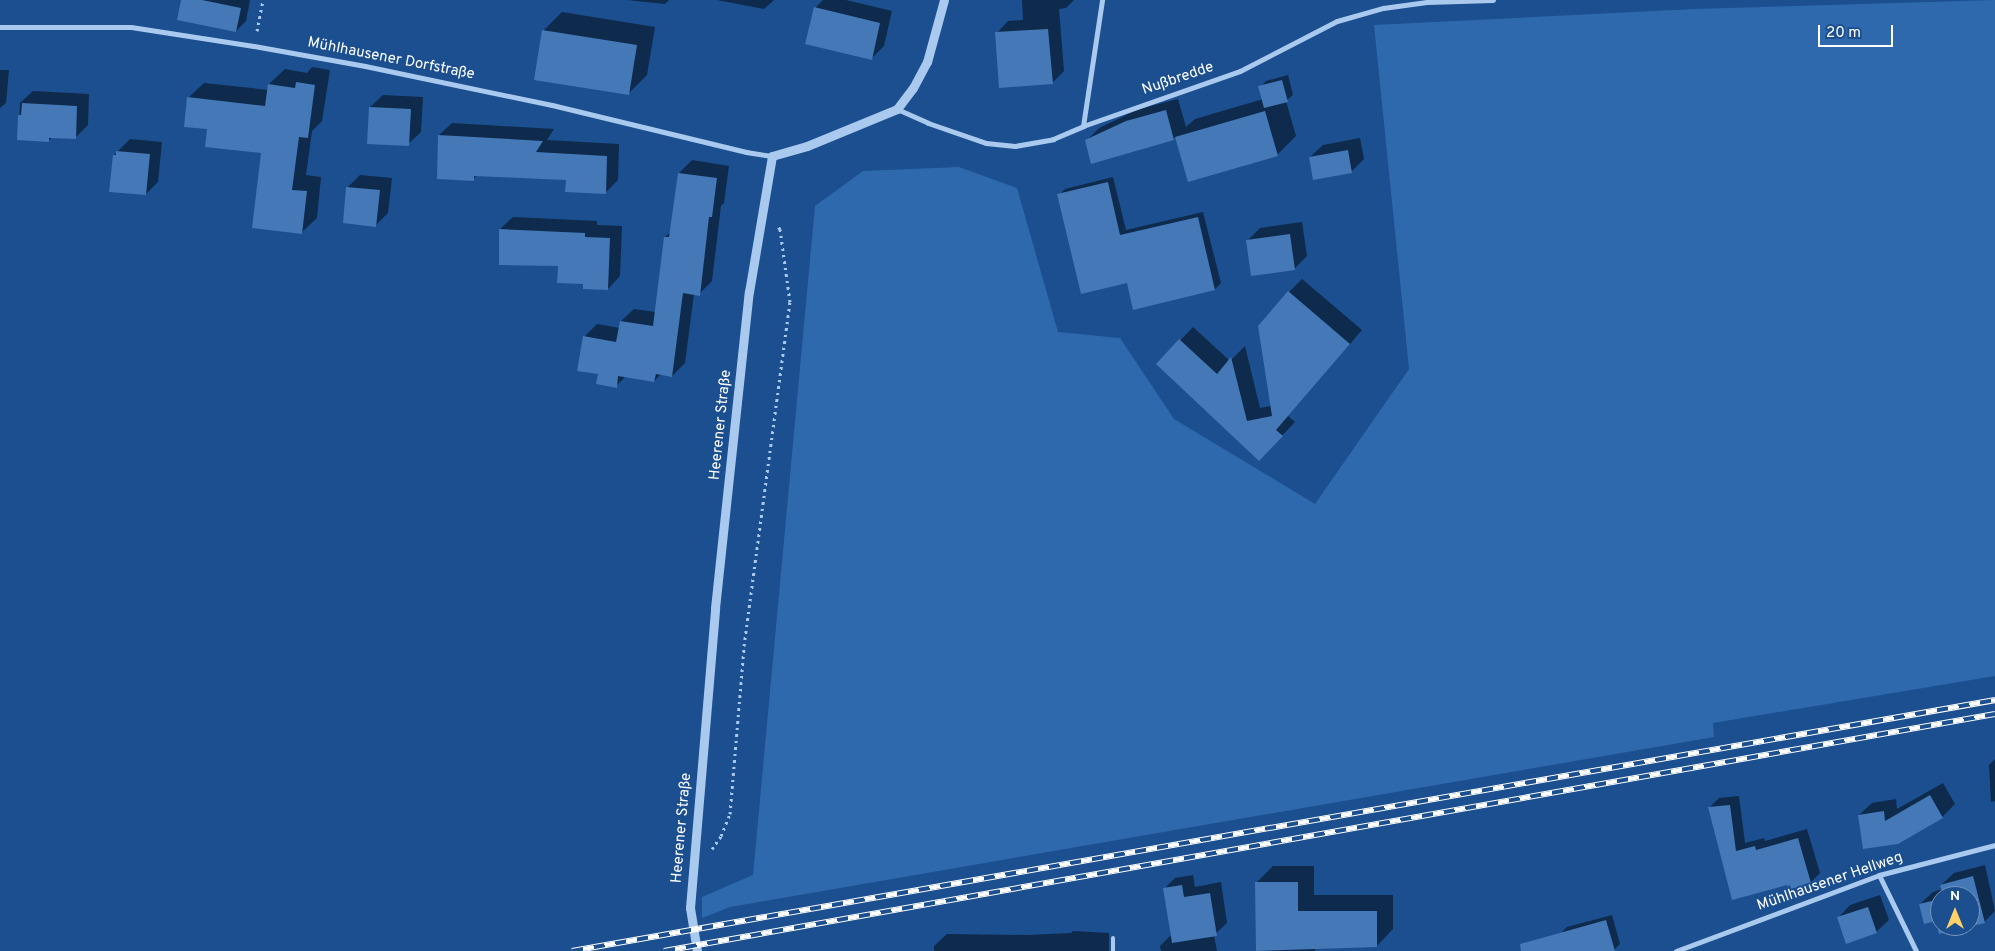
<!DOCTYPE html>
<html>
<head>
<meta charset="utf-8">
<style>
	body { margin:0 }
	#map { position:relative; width:1995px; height:951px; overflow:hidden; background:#1b4f8f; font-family:Overpass,sans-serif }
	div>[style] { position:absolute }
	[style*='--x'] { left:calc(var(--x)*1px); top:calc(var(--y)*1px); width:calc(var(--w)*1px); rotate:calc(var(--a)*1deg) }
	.green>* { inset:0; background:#2e69ad }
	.shadow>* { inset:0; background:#0007 }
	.building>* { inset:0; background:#4478b7 }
	.path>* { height:3px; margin-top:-1.5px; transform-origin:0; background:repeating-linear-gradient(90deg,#a9c9ee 0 2.5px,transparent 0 6.5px) }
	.service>* { height:4px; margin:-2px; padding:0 2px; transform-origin:2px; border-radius:2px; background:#a9c9ee }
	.minor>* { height:5px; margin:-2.5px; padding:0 2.5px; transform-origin:2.5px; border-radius:2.5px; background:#a9c9ee }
	.tertiary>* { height:9px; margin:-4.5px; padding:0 4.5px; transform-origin:4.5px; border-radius:4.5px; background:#a9c9ee }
	.rail>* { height:5.5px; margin-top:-2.75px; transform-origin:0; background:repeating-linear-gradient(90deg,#1b4f8f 0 11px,#fff 0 22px); box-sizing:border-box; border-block:1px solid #fff }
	span { translate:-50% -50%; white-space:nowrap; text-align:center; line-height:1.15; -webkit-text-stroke:4px #1b4f8f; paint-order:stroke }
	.street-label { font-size:15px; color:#fff }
	.north { position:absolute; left:1930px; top:886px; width:50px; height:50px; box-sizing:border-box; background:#1b4f8f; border:1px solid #7695bc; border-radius:50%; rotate:0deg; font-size:14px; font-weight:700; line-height:20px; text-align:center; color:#fff }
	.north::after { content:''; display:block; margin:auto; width:18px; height:22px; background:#ffd166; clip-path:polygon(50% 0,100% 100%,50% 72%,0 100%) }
	.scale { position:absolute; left:1818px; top:25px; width:75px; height:22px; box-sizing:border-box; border:2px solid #fff; border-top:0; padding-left:6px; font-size:15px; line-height:18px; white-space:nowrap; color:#fff; -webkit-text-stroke:4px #1b4f8f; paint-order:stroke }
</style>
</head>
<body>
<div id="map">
	<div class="green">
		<i style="clip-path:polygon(1995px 0,1995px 676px,1713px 723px,1714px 737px,730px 907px,702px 918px,702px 897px,753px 875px,815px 206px,863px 171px,959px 167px,1017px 188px,1058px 332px,1120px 338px,1174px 419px,1315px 504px,1409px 369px,1374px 25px,1693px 9px)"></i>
	</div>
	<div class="shadow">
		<i style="clip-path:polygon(183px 0,250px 0,246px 21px,236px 31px)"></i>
		<i style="clip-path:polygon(627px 0,669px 0,665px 4px)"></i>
		<i style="clip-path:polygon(717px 0,774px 0,764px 9px)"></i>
		<i style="clip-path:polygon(823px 0,846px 0,892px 11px,884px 46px,871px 59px,815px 8px)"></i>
		<i style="clip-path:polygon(1022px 0,1074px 0,1066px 8px,1059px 9px,1064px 71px,1052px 83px,997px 33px,1008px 21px,1023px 20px)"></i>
		<i style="clip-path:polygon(562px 12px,655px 27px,647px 75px,628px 94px,543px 31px)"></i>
		<i style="clip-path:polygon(312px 67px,330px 70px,322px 121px,312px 131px,306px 175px,321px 177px,317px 218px,301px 233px,262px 152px,209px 128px,188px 98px,204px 83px,269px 90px,269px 84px,285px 69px,307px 73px)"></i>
		<i style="clip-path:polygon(0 70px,9px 70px,6px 103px,0 108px)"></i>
		<i style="clip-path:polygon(1288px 75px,1293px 95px,1286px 101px,1296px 136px,1277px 155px,1189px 181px,1176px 137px,1173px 139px,1087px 140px,1099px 128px,1139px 109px,1178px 99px,1186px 127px,1195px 119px,1263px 99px,1260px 87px,1266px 81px)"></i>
		<i style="clip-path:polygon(33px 91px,89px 94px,88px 125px,75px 138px,53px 137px,48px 141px,18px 139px,20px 103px)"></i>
		<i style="clip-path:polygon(383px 95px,423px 97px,421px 132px,408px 144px,370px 107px)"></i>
		<i style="clip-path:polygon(452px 123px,554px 129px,547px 140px,619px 144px,618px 180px,605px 193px,567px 179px,477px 175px,473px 179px,439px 135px)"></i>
		<i style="clip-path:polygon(1360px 138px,1364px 159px,1351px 172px,1310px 157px,1323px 145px)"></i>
		<i style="clip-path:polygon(130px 139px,162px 142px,158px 182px,146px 194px,114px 155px)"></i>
		<i style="clip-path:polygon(692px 160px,729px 166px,724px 203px,721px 206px,712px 281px,699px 294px,694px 294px,685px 363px,672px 376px,661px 374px,654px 381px,626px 376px,616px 386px,599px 373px,584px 337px,597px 324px,620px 328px,621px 321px,634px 309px,656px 312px,665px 237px,672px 231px,679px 173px)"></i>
		<i style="clip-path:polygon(360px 175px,392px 178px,388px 213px,376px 225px,348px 187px)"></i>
		<i style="clip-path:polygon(1113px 177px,1126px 230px,1203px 212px,1221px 283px,1215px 289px,1128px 282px,1059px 195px,1065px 189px)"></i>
		<i style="clip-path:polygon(513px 217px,597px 221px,597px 225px,622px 226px,620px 276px,608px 289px,584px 283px,559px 265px,500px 229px)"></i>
		<i style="clip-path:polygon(1302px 222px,1307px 256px,1294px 269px,1247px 241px,1260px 228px)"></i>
		<i style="clip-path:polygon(1302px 279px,1362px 330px,1288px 416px,1295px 422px,1272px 446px,1158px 364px,1193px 327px,1230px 361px,1245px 346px,1260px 408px,1271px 406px,1289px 292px)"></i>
		<i style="clip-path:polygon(1995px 759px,1995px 801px,1991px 802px,1989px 765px)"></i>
		<i style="clip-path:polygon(1943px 783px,1955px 804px,1942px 817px,1897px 843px,1859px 815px,1872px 803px,1896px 799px,1897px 809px)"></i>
		<i style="clip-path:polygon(1739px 796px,1745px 843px,1764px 838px,1765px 841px,1807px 829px,1820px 873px,1811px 882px,1789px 888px,1788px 884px,1733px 899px,1710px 807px,1719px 798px)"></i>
		<i style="clip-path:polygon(1985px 865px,1995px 911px,1984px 922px,1970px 925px,1970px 896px,1940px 896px,1940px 926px,1967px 926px,1940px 933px,1937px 920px,1920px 904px,1933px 892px,1942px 889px,1941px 885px,1954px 873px)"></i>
		<i style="clip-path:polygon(1273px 866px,1314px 866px,1314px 895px,1393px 895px,1393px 929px,1377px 946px,1315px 947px,1315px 951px,1257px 951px,1256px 883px)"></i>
		<i style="clip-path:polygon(1193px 875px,1195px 887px,1221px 882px,1227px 923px,1214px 935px,1217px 951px,1161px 951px,1160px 946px,1171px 935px,1164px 889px,1175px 878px)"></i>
		<i style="clip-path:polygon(1880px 895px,1889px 920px,1876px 932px,1838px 918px,1850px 905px)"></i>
		<i style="clip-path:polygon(1612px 915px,1620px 944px,1614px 950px,1566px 951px,1561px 933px,1567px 927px)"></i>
		<i style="clip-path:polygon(1073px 931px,1109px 933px,1109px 951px,934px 951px,934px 946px,947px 934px,1027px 935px,1071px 933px)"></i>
	</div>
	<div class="building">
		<i style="clip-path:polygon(181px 0,202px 0,241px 8px,236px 32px,177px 20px)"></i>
		<i style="clip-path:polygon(814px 7px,880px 23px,872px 60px,805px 44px)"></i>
		<i style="clip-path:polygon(1048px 29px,1053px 84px,999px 88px,995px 32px)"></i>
		<i style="clip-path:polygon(542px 30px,637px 45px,629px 95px,534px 80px)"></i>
		<i style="clip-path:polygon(1282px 80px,1288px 102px,1264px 108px,1258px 86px)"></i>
		<i style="clip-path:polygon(296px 82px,315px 85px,308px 138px,299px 137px,292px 190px,307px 191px,302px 234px,252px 228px,261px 153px,205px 147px,207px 129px,184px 127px,187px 97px,265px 106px,268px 84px,295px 88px)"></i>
		<i style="clip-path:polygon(22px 103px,77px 106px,76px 139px,49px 138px,49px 142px,17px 140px,18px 115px,21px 115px)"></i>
		<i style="clip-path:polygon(369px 107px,411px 109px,409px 146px,367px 144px)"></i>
		<i style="clip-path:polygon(1166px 110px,1174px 140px,1091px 164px,1085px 140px,1126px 121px)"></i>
		<i style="clip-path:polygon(1265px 111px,1278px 156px,1188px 182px,1175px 137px)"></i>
		<i style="clip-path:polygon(438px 135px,543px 141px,536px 152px,607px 156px,606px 194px,565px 192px,566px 180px,474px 176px,474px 181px,437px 179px)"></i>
		<i style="clip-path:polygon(1348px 150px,1352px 173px,1313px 180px,1309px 157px)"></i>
		<i style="clip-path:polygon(116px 151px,150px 154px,146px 195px,109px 192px,113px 155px,116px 155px)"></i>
		<i style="clip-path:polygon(678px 173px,717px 178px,712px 217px,709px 217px,700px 296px,683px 293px,672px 377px,656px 374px,654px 382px,618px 376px,617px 388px,596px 384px,598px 374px,577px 371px,583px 336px,616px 342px,620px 321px,653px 326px,664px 237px,669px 237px)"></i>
		<i style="clip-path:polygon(1108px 182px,1120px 235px,1198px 217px,1215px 290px,1133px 310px,1127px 283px,1081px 294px,1057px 194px)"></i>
		<i style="clip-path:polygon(346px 187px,380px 190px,376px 227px,343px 223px)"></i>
		<i style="clip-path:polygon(499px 229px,585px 233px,585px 237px,610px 238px,608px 290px,583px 289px,583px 284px,557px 283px,558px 266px,499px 265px)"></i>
		<i style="clip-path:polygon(1290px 234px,1295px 270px,1251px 276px,1246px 240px)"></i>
		<i style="clip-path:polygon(1288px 291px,1350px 344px,1276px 430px,1283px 436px,1259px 461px,1156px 364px,1179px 339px,1217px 374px,1231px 357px,1247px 421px,1272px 416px,1258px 326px)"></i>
		<i style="clip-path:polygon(1930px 795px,1943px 818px,1898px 844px,1863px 849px,1858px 815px,1884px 811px,1885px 821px)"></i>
		<i style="clip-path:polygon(1730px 805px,1736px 851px,1755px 846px,1756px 850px,1798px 838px,1811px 883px,1788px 890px,1787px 885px,1732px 900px,1708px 807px)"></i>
		<i style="clip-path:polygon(1973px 876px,1985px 923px,1939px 934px,1936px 921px,1924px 924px,1919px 904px,1940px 899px,1940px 926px,1970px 926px,1970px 896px,1943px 896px,1940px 885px)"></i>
		<i style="clip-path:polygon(1255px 882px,1298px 882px,1298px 911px,1377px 911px,1377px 947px,1256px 951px)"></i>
		<i style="clip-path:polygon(1182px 885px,1184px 897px,1210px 893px,1217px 936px,1172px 943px,1163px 888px)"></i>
		<i style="clip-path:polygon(1868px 907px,1877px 933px,1846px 944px,1837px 917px)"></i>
		<i style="clip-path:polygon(1606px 920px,1615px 951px,1521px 951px,1520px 944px)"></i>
	</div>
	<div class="path">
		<i style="--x:257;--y:31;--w:32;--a:-79"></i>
		<i style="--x:712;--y:849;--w:16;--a:-55"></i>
		<i style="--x:721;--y:836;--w:24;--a:-68"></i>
		<i style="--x:730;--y:814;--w:169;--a:-85.2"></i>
		<i style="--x:744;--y:646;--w:347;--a:-82.4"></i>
		<i style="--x:790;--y:302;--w:74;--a:-97.8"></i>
		<i style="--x:780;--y:229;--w:5;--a:-127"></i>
	</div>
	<div class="service">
		<i style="--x:1113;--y:951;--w:13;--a:-90"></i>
	</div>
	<div class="minor">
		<i style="--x:0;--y:27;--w:131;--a:0"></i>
		<i style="--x:131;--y:27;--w:124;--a:8.8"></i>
		<i style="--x:254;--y:46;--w:113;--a:10.2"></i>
		<i style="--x:365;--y:66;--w:191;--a:11.8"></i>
		<i style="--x:552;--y:105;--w:200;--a:13.6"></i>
		<i style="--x:746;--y:152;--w:26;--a:9"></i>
		<i style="--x:897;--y:109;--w:34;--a:24"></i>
		<i style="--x:928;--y:123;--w:61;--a:19"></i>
		<i style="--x:986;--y:143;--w:29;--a:6"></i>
		<i style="--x:1015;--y:146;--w:39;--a:-10"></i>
		<i style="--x:1053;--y:139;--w:33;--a:-23"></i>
		<i style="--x:1083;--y:126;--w:166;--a:-19.3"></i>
		<i style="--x:1240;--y:71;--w:109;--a:-27.3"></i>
		<i style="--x:1337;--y:21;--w:48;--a:-15.8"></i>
		<i style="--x:1383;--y:8;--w:44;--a:-7.8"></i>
		<i style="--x:1427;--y:2;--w:66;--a:-1.7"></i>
		<i style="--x:1083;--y:126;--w:127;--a:-81.4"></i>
		<i style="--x:1879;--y:875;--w:85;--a:64"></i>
		<i style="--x:1676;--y:951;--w:217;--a:-20.5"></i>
		<i style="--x:1879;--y:875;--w:120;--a:-14.5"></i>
	</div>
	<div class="tertiary">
		<i style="--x:697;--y:951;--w:44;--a:-99.2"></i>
		<i style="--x:690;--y:908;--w:301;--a:-85.2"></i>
		<i style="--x:715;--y:608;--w:318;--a:-83.9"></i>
		<i style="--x:749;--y:292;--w:138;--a:-80.4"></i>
		<i style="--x:772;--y:156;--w:36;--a:-16"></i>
		<i style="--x:807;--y:146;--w:97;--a:-22.3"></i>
		<i style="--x:897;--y:109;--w:26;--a:-53"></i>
		<i style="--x:913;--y:88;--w:30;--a:-62"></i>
		<i style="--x:927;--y:62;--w:64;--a:-74.7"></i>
	</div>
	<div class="rail">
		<i style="--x:572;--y:951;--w:1445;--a:-10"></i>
		<i style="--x:664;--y:951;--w:1352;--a:-10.1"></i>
	</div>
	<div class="street-label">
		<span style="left:391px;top:59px;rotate:11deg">Mühlhausener Dorfstraße</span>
		<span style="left:1178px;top:79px;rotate:-19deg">Nußbredde</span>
		<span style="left:721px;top:425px;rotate:-84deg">Heerener Straße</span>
		<span style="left:682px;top:828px;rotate:-85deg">Heerener Straße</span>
		<span style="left:1830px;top:882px;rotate:-19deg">Mühlhausener Hellweg</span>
	</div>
	<div class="north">N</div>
	<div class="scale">20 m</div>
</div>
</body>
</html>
